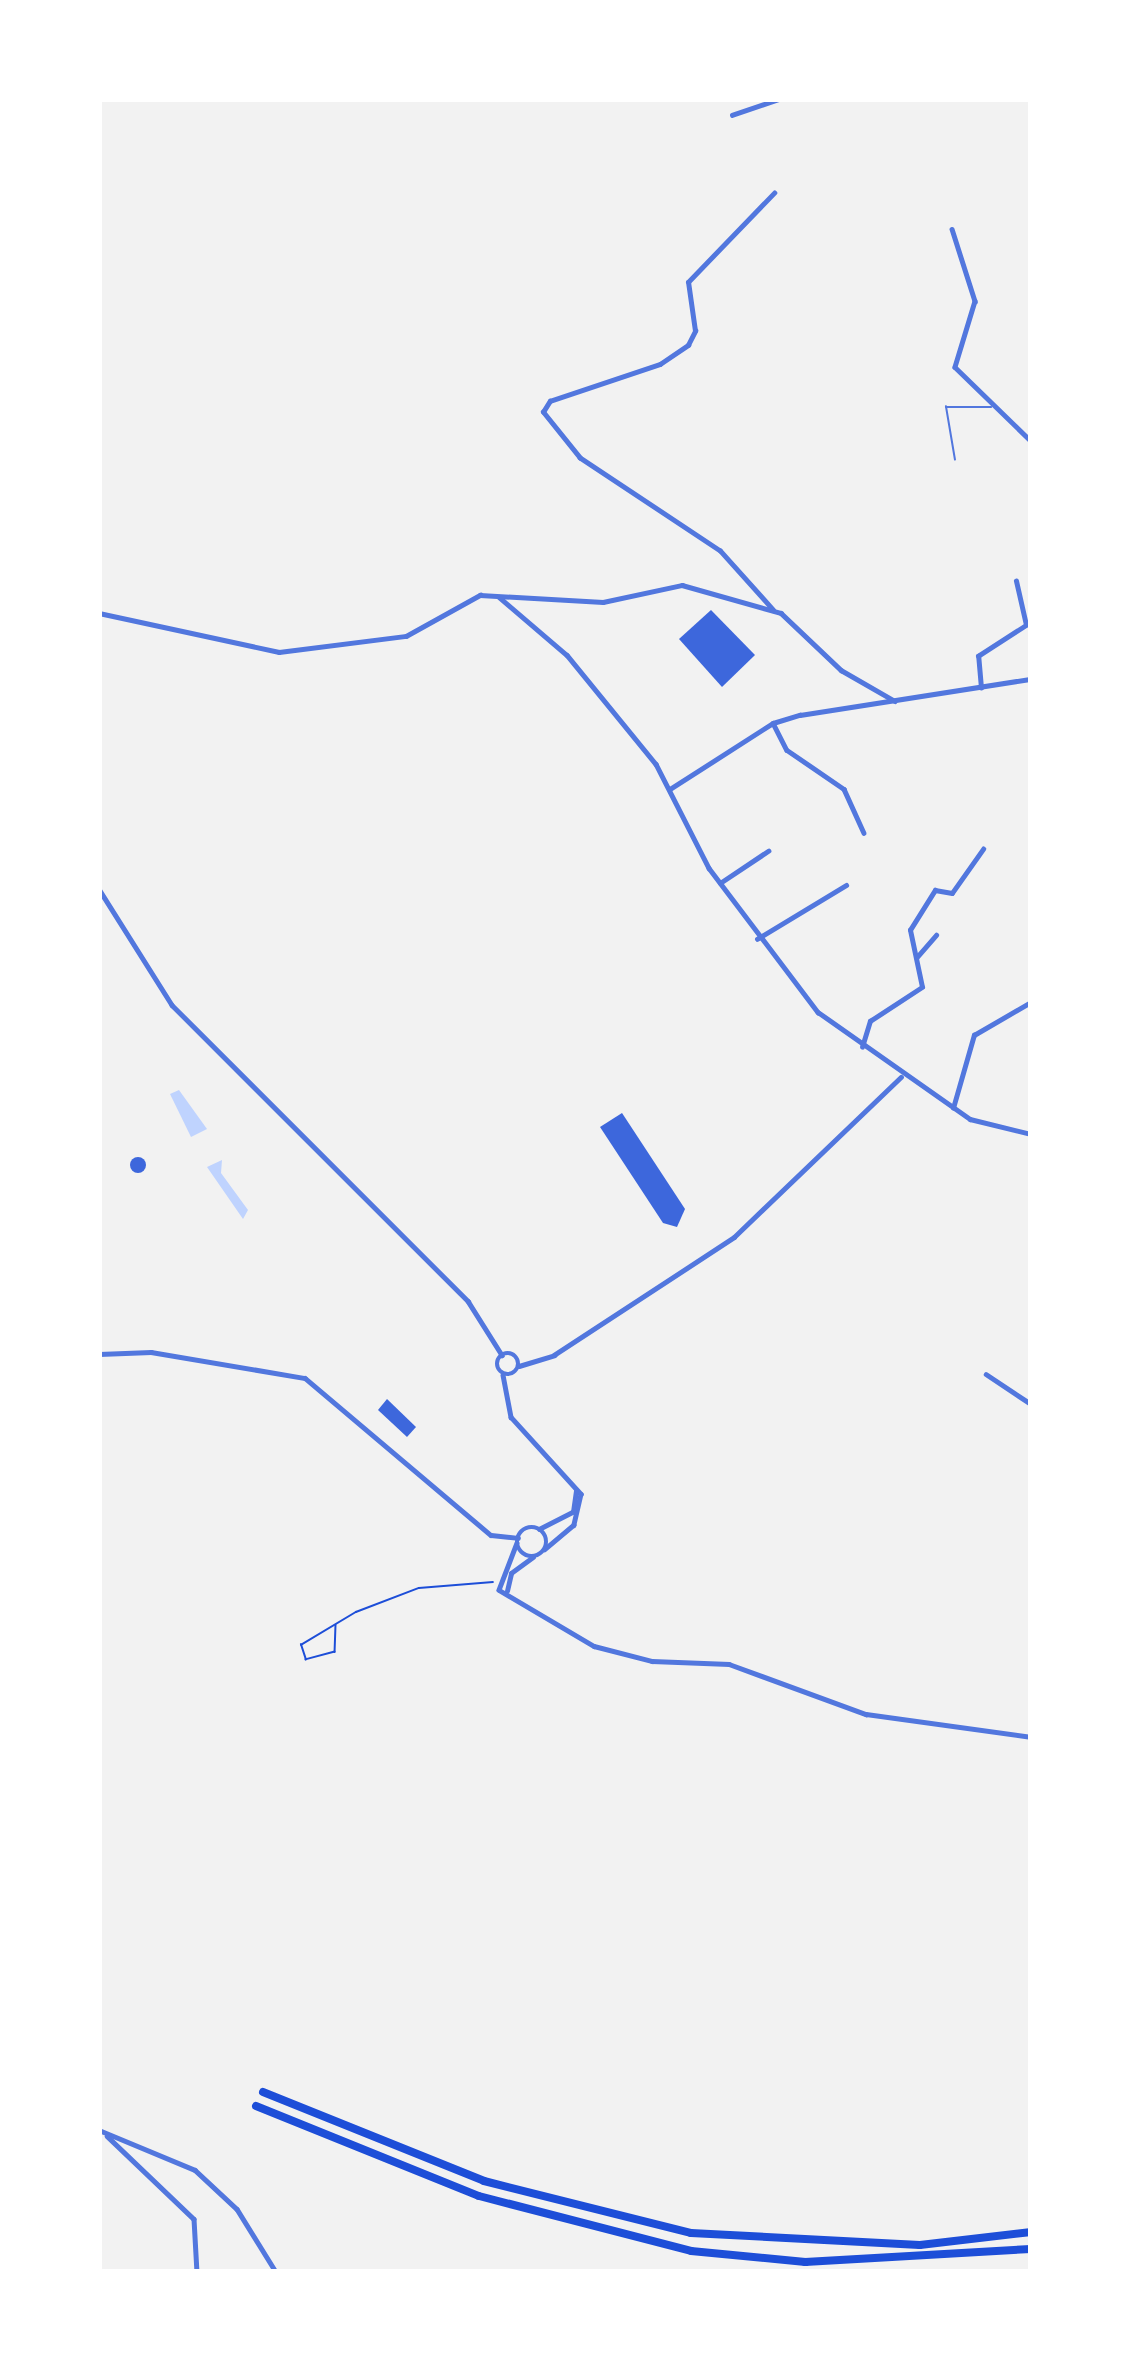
<!DOCTYPE html>
<html>
<head>
<meta charset="utf-8">
<style>
	body { margin:0 }
	#map { position:relative; width:1130px; height:2371px; overflow:hidden; background:#f2f2f2; font-family:"Space Grotesk",sans-serif }
	div>[style] { position:absolute }
	[style*='--x'] { left:calc(var(--x)*1px); top:calc(var(--y)*1px); width:calc(var(--w)*1px); rotate:calc(var(--a)*1deg) }
	.water>* { inset:0; background:#bfd3fe }
	.building>* { inset:0; background:#3d67dc }
	.round { border-radius:50% }
	.path>* { height:1.5px; margin:-0.75px; padding:0 0.75px; transform-origin:0.75px; border-radius:0.75px; background:#1d4ed8 }
	.service>* { height:1.5px; margin:-0.75px; padding:0 0.75px; transform-origin:0.75px; border-radius:0.75px; background:#5277de }
	.minor>* { height:4.5px; margin:-2.25px; padding:0 2.25px; transform-origin:2.25px; border-radius:2.25px; background:#5277de }
	.minor>.ring { margin:-2.25px; padding:0; box-sizing:content-box; background:none; border:4.5px solid #5277de; border-radius:50% }
	.tertiary>* { height:4.5px; margin:-2.25px; padding:0 2.25px; transform-origin:2.25px; border-radius:2.25px; background:#5277de }
	.motorway>* { height:8px; margin:-4px; padding:0 4px; transform-origin:4px; border-radius:4px; background:#1d4ed8 }
	span { translate:-50% -50%; white-space:nowrap; text-align:center; line-height:1.15; -webkit-text-stroke:10px #fff; paint-order:stroke }
	.frame { position:absolute; inset:0; border:102px solid #fff; pointer-events:none }
</style>
</head>
<body>
<div id="map">
	<div class="water">
		<i style="clip-path:polygon(179px 1090px,207px 1129px,191px 1137px,170px 1094px)"></i>
		<i style="clip-path:polygon(222px 1160px,221px 1173px,248px 1210px,243px 1219px,207px 1167px)"></i>
	</div>
	<div class="building">
		<i style="clip-path:polygon(711px 610px,755px 655px,722px 687px,679px 639px)"></i>
		<i style="clip-path:polygon(622px 1113px,685px 1209px,677px 1227px,663px 1223px,600px 1127px)"></i>
		<i class="round" style="left:130px;top:1157px;width:16px;height:16px"></i>
		<i style="clip-path:polygon(387px 1399px,416px 1427px,407px 1437px,378px 1410px)"></i>
	</div>
	<div class="path">
		<i style="--x:336;--y:1625;--w:27;--a:92"></i>
		<i style="--x:335;--y:1652;--w:30;--a:165"></i>
		<i style="--x:306;--y:1660;--w:16;--a:-108"></i>
		<i style="--x:301;--y:1645;--w:64;--a:-31"></i>
		<i style="--x:356;--y:1612;--w:67;--a:-20.9"></i>
		<i style="--x:419;--y:1588;--w:74;--a:-4.6"></i>
	</div>
	<div class="service">
		<i style="--x:955;--y:460;--w:54;--a:-99.6"></i>
		<i style="--x:946;--y:407;--w:45;--a:0"></i>
	</div>
	<div class="minor">
		<i style="--x:732;--y:115;--w:50;--a:-18.8"></i>
		<i style="--x:952;--y:229;--w:76;--a:72.3"></i>
		<i style="--x:975;--y:301;--w:69;--a:106.9"></i>
		<i style="--x:955;--y:367;--w:106;--a:44.2"></i>
		<i style="--x:499;--y:597;--w:89;--a:40.5"></i>
		<i style="--x:567;--y:655;--w:141;--a:50.8"></i>
		<i style="--x:656;--y:764;--w:117;--a:63"></i>
		<i style="--x:709;--y:868;--w:181;--a:52.9"></i>
		<i style="--x:818;--y:1012;--w:186;--a:35.1"></i>
		<i style="--x:970;--y:1119;--w:63;--a:13.8"></i>
		<i style="--x:773;--y:610;--w:79;--a:-131.9"></i>
		<i style="--x:720;--y:551;--w:168;--a:-146.4"></i>
		<i style="--x:580;--y:458;--w:59;--a:-128.8"></i>
		<i style="--x:543;--y:412;--w:13;--a:-58"></i>
		<i style="--x:550;--y:401;--w:116;--a:-18.6"></i>
		<i style="--x:660;--y:364;--w:34;--a:-34"></i>
		<i style="--x:688;--y:345;--w:16;--a:-63"></i>
		<i style="--x:695;--y:331;--w:49;--a:-98.1"></i>
		<i style="--x:688;--y:282;--w:124;--a:-46"></i>
		<i style="--x:99;--y:613;--w:184;--a:12.2"></i>
		<i style="--x:279;--y:652;--w:128;--a:-7.2"></i>
		<i style="--x:406;--y:636;--w:85;--a:-29"></i>
		<i style="--x:480;--y:595;--w:123;--a:3.3"></i>
		<i style="--x:603;--y:602;--w:81;--a:-12.1"></i>
		<i style="--x:682;--y:585;--w:103;--a:15.8"></i>
		<i style="--x:781;--y:613;--w:83;--a:43.5"></i>
		<i style="--x:841;--y:670;--w:62;--a:29.9"></i>
		<i style="--x:981;--y:688;--w:32;--a:-95"></i>
		<i style="--x:978;--y:656;--w:57;--a:-32.9"></i>
		<i style="--x:1026;--y:625;--w:45;--a:-102.8"></i>
		<i style="--x:773;--y:723;--w:30;--a:63"></i>
		<i style="--x:787;--y:750;--w:69;--a:34.4"></i>
		<i style="--x:844;--y:789;--w:48;--a:65.6"></i>
		<i style="--x:670;--y:789;--w:122;--a:-32.7"></i>
		<i style="--x:773;--y:723;--w:28;--a:-17"></i>
		<i style="--x:800;--y:715;--w:234;--a:-8.9"></i>
		<i style="--x:720;--y:883;--w:58;--a:-33.7"></i>
		<i style="--x:99;--y:889;--w:137;--a:57.8"></i>
		<i style="--x:172;--y:1005;--w:419;--a:45"></i>
		<i style="--x:468;--y:1301;--w:64;--a:57.8"></i>
		<i style="--x:757;--y:939;--w:104;--a:-31.2"></i>
		<i style="--x:917;--y:957;--w:29;--a:-49"></i>
		<i style="--x:862;--y:1047;--w:27;--a:-73"></i>
		<i style="--x:870;--y:1021;--w:62;--a:-33.2"></i>
		<i style="--x:922;--y:987;--w:58;--a:-101.9"></i>
		<i style="--x:910;--y:930;--w:47;--a:-58"></i>
		<i style="--x:935;--y:890;--w:17;--a:10"></i>
		<i style="--x:952;--y:893;--w:54;--a:-54.8"></i>
		<i style="--x:953;--y:1108;--w:76;--a:-74"></i>
		<i style="--x:974;--y:1035;--w:66;--a:-30.1"></i>
		<i class="ring" style="left:497px;top:1353px;width:17.5px;height:17.5px"></i>
		<i style="--x:519;--y:1366;--w:37;--a:-17"></i>
		<i style="--x:554;--y:1355;--w:215;--a:-33.2"></i>
		<i style="--x:734;--y:1237;--w:231;--a:-43.8"></i>
		<i style="--x:986;--y:1374;--w:54;--a:33.7"></i>
		<i style="--x:503;--y:1375;--w:43;--a:79.2"></i>
		<i style="--x:511;--y:1417;--w:104;--a:47.7"></i>
		<i style="--x:581;--y:1494;--w:32;--a:103"></i>
		<i style="--x:574;--y:1525;--w:38;--a:140"></i>
		<i class="ring" style="left:517px;top:1527px;width:25.5px;height:25.5px"></i>
		<i style="--x:539;--y:1529;--w:38;--a:-27"></i>
		<i style="--x:573;--y:1512;--w:21;--a:-82"></i>
		<i style="--x:517;--y:1543;--w:50;--a:111"></i>
		<i style="--x:499;--y:1590;--w:110;--a:30.5"></i>
		<i style="--x:594;--y:1646;--w:60;--a:14.5"></i>
		<i style="--x:652;--y:1661;--w:77;--a:2.2"></i>
		<i style="--x:729;--y:1664;--w:146;--a:20.1"></i>
		<i style="--x:866;--y:1714;--w:167;--a:7.9"></i>
		<i style="--x:507;--y:1591;--w:18;--a:-77"></i>
		<i style="--x:511;--y:1573;--w:27;--a:-36"></i>
		<i style="--x:99;--y:2130;--w:104;--a:22.6"></i>
		<i style="--x:195;--y:2170;--w:57;--a:42.9"></i>
		<i style="--x:237;--y:2209;--w:74;--a:58.2"></i>
		<i style="--x:107;--y:2136;--w:120;--a:43.7"></i>
		<i style="--x:194;--y:2219;--w:53;--a:86.8"></i>
	</div>
	<div class="tertiary">
		<i style="--x:99;--y:1354;--w:52;--a:-2.2"></i>
		<i style="--x:151;--y:1352;--w:156;--a:9.6"></i>
		<i style="--x:305;--y:1378;--w:243;--a:40.2"></i>
		<i style="--x:491;--y:1535;--w:27;--a:6"></i>
	</div>
	<div class="motorway">
		<i style="--x:263;--y:2092;--w:238;--a:21.9"></i>
		<i style="--x:484;--y:2181;--w:213;--a:14.1"></i>
		<i style="--x:691;--y:2233;--w:229;--a:3"></i>
		<i style="--x:920;--y:2245;--w:112;--a:-6.7"></i>
		<i style="--x:256;--y:2106;--w:240;--a:22"></i>
		<i style="--x:479;--y:2196;--w:219;--a:14.5"></i>
		<i style="--x:691;--y:2251;--w:115;--a:5.5"></i>
		<i style="--x:805;--y:2262;--w:226;--a:-3.3"></i>
	</div>
	<div class="frame"></div>
</div>
</body>
</html>
